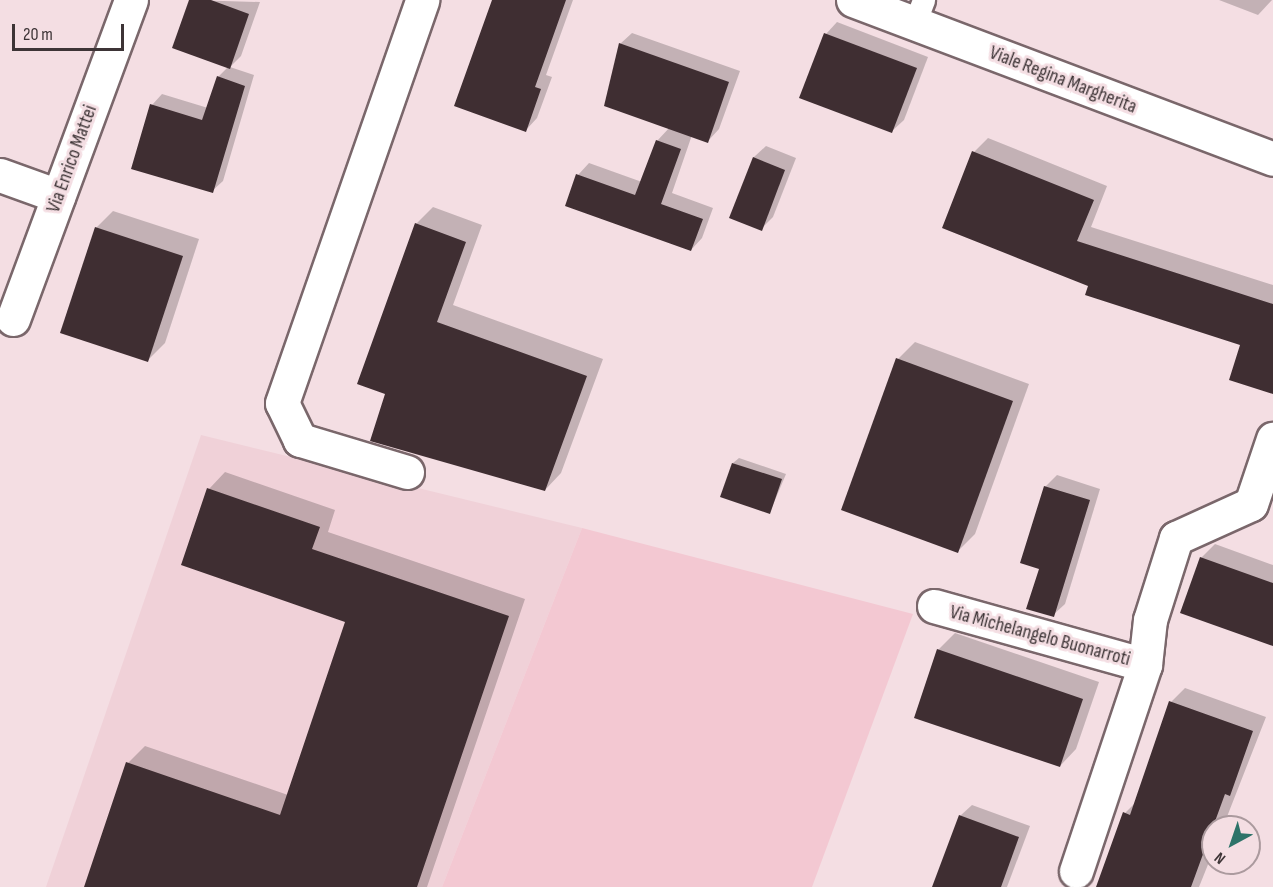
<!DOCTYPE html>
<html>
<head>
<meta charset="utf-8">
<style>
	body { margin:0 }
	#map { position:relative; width:1273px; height:887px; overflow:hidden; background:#f4dee3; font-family:"Sofia Sans Condensed",sans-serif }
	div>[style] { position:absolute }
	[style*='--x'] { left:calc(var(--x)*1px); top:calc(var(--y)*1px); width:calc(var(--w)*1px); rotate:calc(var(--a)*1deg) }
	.built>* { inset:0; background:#f0d1d8 }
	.green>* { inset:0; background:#f3c8d2 }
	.shadow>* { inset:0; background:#0003 }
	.building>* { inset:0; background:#3f2e32 }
	.roads { filter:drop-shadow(2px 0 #7a676b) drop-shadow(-2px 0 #7a676b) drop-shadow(0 2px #7a676b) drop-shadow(0 -2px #7a676b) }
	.service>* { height:22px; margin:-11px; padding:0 11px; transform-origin:11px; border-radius:11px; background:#fff }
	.minor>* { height:33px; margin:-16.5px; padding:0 16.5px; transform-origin:16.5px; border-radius:16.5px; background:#fff }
	.tertiary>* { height:33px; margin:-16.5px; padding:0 16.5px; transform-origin:16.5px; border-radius:16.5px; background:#fff }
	span { translate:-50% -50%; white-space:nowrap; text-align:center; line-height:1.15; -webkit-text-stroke:6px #f4dee3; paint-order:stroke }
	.street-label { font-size:20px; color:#3d3436 }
	.north { position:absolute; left:1201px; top:815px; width:60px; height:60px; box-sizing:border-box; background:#f4dee3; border:2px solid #ab9a9e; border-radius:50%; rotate:220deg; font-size:16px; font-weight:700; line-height:24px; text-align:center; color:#3d3436 }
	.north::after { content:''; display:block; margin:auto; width:21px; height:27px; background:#2d7369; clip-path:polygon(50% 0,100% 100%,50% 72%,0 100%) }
	.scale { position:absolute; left:12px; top:24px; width:112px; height:27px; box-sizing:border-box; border:3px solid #3d3436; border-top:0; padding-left:8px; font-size:18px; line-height:21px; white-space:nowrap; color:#3d3436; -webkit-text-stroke:4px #f4dee3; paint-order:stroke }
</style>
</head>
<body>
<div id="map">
	<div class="built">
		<i style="clip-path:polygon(201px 435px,582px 528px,442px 887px,46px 887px)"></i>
	</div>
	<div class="green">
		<i style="clip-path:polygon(582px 528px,913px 614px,812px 887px,442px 887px)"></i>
	</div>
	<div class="shadow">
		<i style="clip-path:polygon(191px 0,260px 2px,241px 56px,230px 67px,254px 75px,223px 181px,212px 191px,152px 105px,162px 94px,208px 108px,218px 77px,228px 67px)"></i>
		<i style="clip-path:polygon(494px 0,573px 0,546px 75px,552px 77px,537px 118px,526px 130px)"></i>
		<i style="clip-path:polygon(1219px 0,1272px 0,1258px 15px)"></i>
		<i style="clip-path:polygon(837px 22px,928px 57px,904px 120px,892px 131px,801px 97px,826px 34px)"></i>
		<i style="clip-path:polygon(632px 33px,740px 71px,719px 129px,708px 141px,692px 135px,672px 193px,713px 208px,702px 238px,691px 250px,567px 205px,578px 175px,589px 163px,642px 182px,657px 141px,670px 127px,620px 44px)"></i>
		<i style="clip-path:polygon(988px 138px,1107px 186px,1091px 227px,1273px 285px,1273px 392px,1241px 344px,1090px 285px,974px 152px)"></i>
		<i style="clip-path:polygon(766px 146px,796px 158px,773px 217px,761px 229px,730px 217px,754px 157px)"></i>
		<i style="clip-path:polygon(433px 207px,482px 225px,453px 305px,603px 359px,561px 473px,545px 490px,387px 393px,416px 224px)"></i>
		<i style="clip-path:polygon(113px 211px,199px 239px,165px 343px,148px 360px,96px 228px)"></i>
		<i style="clip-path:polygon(915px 342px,1029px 384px,975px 534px,958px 551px,898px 359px)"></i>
		<i style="clip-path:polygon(739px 458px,786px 474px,770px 512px,733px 463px)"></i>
		<i style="clip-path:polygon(225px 472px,335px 510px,328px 532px,525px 599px,427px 887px,86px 887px,128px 763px,145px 746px,288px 795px,347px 621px,209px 489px)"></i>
		<i style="clip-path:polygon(1057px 475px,1100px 489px,1065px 604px,1053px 615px,1041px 568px,1045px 487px)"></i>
		<i style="clip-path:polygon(1215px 544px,1273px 565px,1273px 644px,1201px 558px)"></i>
		<i style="clip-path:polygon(955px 633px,1099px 682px,1076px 749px,1060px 766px,938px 650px)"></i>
		<i style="clip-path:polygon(1185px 688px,1266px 717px,1223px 827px,1213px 827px,1213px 852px,1199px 887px,1111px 887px,1125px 813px,1136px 802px,1171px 702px)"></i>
		<i style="clip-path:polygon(972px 805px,1030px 826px,1007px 887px,934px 887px,960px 816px)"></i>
	</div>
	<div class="building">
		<i style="clip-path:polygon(189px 0,211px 0,249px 14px,230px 69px,172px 48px)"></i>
		<i style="clip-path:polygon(492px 0,566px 0,535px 87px,541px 89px,526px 132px,454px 106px)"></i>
		<i style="clip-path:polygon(824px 33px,917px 68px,892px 133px,799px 98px)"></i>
		<i style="clip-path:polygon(619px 43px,729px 82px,708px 143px,604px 106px)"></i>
		<i style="clip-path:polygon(217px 76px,245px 86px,213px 193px,131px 169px,150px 104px,202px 120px)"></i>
		<i style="clip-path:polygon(656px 140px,681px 149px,661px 204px,703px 219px,691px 251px,565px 206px,576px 174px,635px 195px)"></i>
		<i style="clip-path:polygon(972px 151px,1094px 200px,1077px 241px,1273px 304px,1273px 394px,1229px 380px,1240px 345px,1085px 295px,1088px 286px,942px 228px)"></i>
		<i style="clip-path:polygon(753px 157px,785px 170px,762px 231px,729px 218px)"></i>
		<i style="clip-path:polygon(415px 223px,466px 242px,437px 322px,587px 376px,545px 491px,370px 441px,385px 394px,357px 384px)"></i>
		<i style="clip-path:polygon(95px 227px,183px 256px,148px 362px,60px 333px)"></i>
		<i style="clip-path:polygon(896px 358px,1013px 401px,958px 553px,841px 510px)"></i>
		<i style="clip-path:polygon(732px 463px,782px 479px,770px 514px,720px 497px)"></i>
		<i style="clip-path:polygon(1044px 486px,1090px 500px,1054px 617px,1026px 609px,1039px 569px,1020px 563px)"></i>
		<i style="clip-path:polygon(207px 488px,320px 527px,312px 549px,509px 616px,417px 887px,84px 887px,126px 762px,280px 815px,345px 622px,181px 565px)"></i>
		<i style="clip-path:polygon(1200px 557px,1273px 583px,1273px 646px,1180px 613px)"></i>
		<i style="clip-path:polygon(937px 649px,1083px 699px,1060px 767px,914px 718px)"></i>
		<i style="clip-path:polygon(1169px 701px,1253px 731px,1230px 796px,1225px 794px,1191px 887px,1096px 887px,1123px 812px,1130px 815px)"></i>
		<i style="clip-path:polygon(959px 815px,1019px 837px,1001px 887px,932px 887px)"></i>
	</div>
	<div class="roads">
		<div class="service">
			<i style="--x:915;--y:24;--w:26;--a:-69"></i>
		</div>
		<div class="minor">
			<i style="--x:0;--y:175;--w:62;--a:19.9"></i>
			<i style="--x:13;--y:319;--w:340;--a:-69.7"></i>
			<i style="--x:407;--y:472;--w:112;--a:-163.3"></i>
			<i style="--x:300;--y:440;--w:41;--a:-115.9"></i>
			<i style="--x:282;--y:403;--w:427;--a:-70.8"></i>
			<i style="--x:934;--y:606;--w:219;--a:15.6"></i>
			<i style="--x:1145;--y:665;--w:45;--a:-83.7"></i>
			<i style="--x:1150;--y:620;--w:86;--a:-72.4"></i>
			<i style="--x:1176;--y:538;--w:82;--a:-24.4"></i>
			<i style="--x:1251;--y:504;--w:69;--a:-71.3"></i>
			<i style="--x:1076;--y:871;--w:217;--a:-71.5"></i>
		</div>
		<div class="tertiary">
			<i style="--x:853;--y:0;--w:449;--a:20.7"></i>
		</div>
	</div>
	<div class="street-label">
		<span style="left:1063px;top:80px;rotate:21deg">Viale Regina Margherita</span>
		<span style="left:72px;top:159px;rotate:-70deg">Via Enrico Mattei</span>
		<span style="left:1040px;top:636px;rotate:15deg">Via Michelangelo Buonarroti</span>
	</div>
	<div class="north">N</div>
	<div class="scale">20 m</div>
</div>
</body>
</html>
